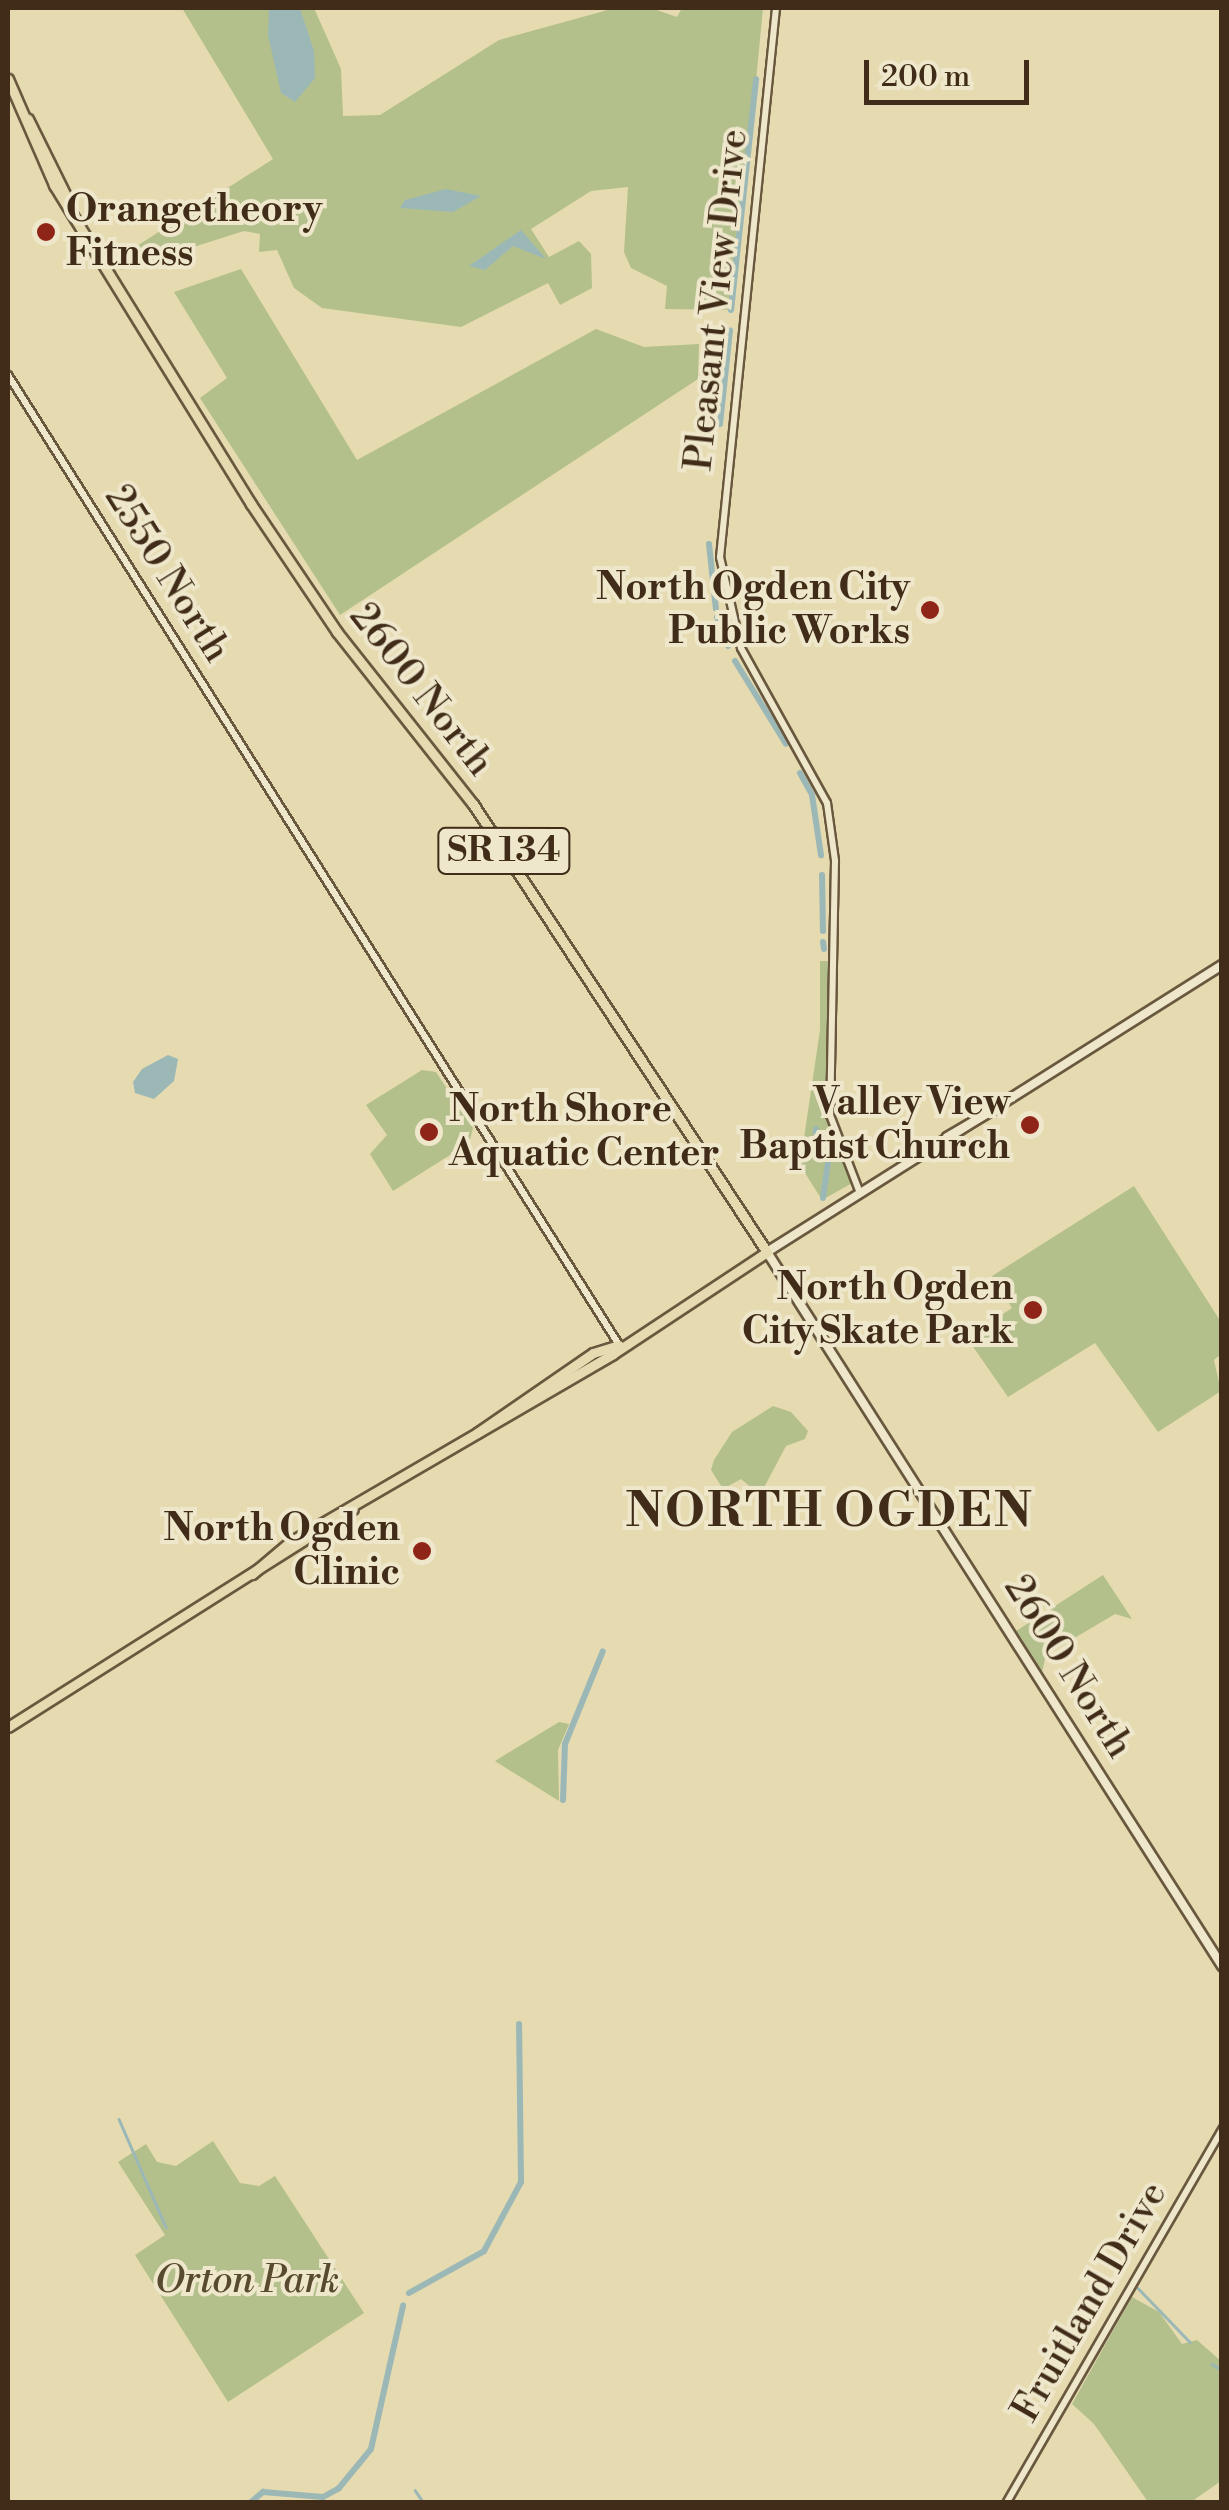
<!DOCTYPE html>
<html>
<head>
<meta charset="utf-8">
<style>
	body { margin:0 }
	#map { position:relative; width:1229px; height:2510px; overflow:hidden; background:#e5dab0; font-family:"Libre Bodoni",serif }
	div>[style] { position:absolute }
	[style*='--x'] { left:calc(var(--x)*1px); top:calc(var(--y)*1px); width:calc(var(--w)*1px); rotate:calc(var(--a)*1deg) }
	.green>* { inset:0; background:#b4c08c }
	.water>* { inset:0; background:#9bb8b7 }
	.stream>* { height:2.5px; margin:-1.25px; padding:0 1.25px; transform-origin:1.25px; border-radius:1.25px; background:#9bb8b7 }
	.canal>* { height:6px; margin:-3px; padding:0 3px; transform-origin:3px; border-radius:3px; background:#9bb8b7 }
	.roads { filter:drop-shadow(2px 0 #69583e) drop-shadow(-2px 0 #69583e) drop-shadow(0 2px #69583e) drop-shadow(0 -2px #69583e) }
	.tertiary>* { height:6px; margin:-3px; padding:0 3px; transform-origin:3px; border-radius:3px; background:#eee7cc }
	.secondary>* { height:8px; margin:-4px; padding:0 4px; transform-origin:4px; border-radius:4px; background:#eee7cc }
	.primary>* { height:9px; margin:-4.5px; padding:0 4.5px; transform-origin:4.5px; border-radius:4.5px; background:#e5dab0 }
	.dots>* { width:28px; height:28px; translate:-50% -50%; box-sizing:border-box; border:5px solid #eee7cc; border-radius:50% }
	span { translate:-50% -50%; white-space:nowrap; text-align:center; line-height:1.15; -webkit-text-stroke:8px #eee7cc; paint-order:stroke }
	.shield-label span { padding:2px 8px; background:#eee7cc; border:2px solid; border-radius:8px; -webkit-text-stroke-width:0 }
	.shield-label { font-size:35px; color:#402c18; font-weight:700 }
	.poi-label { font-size:38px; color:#402c18; font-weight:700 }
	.left { translate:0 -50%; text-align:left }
	.right { translate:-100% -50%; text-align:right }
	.street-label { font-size:38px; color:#402c18 }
	.park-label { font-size:38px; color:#574a2f; font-style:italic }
	.district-label { font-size:48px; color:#402c18; font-weight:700; letter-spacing:2.5px }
	.frame { position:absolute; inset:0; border:10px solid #402c18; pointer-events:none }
	.scale { position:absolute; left:864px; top:60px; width:165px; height:45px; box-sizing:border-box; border:5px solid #402c18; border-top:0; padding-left:12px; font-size:30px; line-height:35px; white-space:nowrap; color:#402c18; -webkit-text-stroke:8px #eee7cc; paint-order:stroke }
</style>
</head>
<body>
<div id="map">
	<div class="green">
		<i style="clip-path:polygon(182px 8px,314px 8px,341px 69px,343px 116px,380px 115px,499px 40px,615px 8px,651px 8px,677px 17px,682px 8px,763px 8px,734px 310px,665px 309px,667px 286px,631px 268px,624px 252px,628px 187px,591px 191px,531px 229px,549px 257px,579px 241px,591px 254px,592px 288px,560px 305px,548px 283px,461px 327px,322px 308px,294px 288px,277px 250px,259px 252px,260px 234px,244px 231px,121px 270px,115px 260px,273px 159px)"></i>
		<i style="clip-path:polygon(241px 269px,357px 460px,596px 329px,644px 347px,699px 344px,698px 379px,340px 615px,200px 398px,227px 378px,174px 292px)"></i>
		<i style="clip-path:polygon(820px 961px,832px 961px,824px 1114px,854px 1182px,822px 1200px,800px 1165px,820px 1030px)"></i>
		<i style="clip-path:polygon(422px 1070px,436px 1072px,473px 1128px,469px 1143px,393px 1191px,370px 1154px,387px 1135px,366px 1105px)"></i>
		<i style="clip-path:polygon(1134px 1186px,1221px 1322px,1221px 1354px,1214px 1360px,1221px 1391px,1158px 1432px,1095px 1343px,1008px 1397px,967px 1338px,1012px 1308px,992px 1276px)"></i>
		<i style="clip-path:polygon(773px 1406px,791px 1412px,808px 1431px,805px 1439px,786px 1446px,760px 1495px,741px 1479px,723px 1489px,711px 1470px,714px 1460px,732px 1432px)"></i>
		<i style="clip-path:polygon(1103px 1575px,1132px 1619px,1115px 1614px,1046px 1655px,1042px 1672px,1016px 1631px)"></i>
		<i style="clip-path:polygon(559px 1722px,569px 1724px,558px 1750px,559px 1801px,495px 1761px)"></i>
		<i style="clip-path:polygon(213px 2141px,240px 2183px,259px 2186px,275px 2176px,364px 2313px,228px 2402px,135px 2255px,165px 2235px,118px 2162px,146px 2144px,157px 2162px,176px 2166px)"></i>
		<i style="clip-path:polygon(1132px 2297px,1159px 2312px,1182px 2344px,1197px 2340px,1221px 2361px,1221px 2481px,1191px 2502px,1148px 2502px,1094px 2424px,1072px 2404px)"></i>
	</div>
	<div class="water">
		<i style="clip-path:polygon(269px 8px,300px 8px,314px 51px,315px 78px,295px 102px,281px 93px,268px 35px)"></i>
		<i style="clip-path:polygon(446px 189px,481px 196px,453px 212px,400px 208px,405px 200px)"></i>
		<i style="clip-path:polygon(521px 230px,546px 259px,513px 246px,485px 270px,469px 266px)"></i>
		<i style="clip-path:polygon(168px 1055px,178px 1059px,174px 1081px,154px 1099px,135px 1093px,133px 1082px,142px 1069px)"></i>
	</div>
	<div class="stream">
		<i style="--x:119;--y:2119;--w:118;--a:66.5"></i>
		<i style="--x:1138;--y:2288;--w:75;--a:46.1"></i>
		<i style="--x:1212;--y:2364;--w:12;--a:31"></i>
		<i style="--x:415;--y:2490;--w:14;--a:56"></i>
	</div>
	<div class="canal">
		<i style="--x:731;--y:310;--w:232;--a:-83.8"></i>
		<i style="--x:720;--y:424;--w:94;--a:-83.9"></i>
		<i style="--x:709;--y:544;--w:65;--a:83.9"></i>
		<i style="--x:717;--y:617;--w:31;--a:69"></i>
		<i style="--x:735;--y:661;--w:97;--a:58.4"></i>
		<i style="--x:800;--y:773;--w:25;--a:61"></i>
		<i style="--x:812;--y:795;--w:61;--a:81.5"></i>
		<i style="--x:822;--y:875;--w:56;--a:89"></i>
		<i style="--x:823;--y:942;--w:7;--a:82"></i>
		<i style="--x:816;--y:1129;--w:13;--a:86"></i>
		<i style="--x:823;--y:1198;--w:35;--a:-82"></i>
		<i style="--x:563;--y:1800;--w:56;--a:-88"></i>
		<i style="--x:565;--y:1744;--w:100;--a:-67.8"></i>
		<i style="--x:409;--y:2293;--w:86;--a:-29.2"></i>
		<i style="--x:484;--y:2251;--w:78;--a:-61.8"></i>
		<i style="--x:521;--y:2182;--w:158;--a:-90.7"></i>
		<i style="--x:251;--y:2502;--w:16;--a:-40"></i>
		<i style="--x:263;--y:2492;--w:60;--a:4.8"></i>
		<i style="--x:323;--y:2497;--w:18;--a:-29"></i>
		<i style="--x:339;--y:2488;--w:50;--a:-50.6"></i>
		<i style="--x:371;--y:2449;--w:147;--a:-77.4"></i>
	</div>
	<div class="roads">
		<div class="tertiary">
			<i style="--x:776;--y:8;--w:552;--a:95.82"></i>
			<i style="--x:720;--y:557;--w:93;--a:77"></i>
			<i style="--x:741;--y:648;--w:177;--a:61"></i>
			<i style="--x:827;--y:803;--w:59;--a:82.1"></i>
			<i style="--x:835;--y:861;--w:254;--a:91.1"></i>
			<i style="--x:830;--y:1115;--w:84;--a:69"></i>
			<i style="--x:8;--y:375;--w:1146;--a:57.79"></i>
			<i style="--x:1007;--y:2502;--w:431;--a:-60"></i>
		</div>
		<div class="secondary">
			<i style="--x:1222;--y:965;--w:538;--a:147.76"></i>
			<i style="--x:767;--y:1252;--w:847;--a:57.49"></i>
			<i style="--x:947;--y:1137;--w:64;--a:-30.2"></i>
		</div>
		<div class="primary">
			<i style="--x:8;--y:79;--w:116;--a:66.5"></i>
			<i style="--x:54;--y:185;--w:375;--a:58.3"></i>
			<i style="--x:251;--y:504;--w:154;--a:56.1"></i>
			<i style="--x:337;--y:632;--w:219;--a:51.7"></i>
			<i style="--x:473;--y:804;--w:536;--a:56.73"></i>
			<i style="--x:767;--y:1252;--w:185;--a:146.5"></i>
			<i style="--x:613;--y:1354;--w:374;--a:149.8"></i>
			<i style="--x:290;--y:1542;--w:50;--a:139.9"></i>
			<i style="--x:28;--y:119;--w:84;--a:63.7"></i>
			<i style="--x:477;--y:1433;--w:141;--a:-34.6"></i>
			<i style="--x:593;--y:1353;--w:27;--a:-17"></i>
			<i style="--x:8;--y:1727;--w:408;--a:-32.3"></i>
		</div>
	</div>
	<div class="dots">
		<i style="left:46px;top:232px;background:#8f2418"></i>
		<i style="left:930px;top:610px;background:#8f2418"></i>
		<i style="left:1030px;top:1125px;background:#8f2418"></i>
		<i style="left:429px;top:1132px;background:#8f2418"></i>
		<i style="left:1033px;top:1310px;background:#8f2418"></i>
		<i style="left:422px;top:1551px;background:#8f2418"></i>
	</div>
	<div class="shield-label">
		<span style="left:504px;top:851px">SR 134</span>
	</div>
	<div class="poi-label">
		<span class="left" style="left:66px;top:232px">Orangetheory<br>Fitness</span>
		<span class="right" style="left:910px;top:610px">North Ogden City<br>Public Works</span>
		<span class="right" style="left:1010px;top:1125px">Valley View<br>Baptist Church</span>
		<span class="left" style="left:449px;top:1132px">North Shore<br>Aquatic Center</span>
		<span class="right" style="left:1013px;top:1310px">North Ogden<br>City Skate Park</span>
		<span class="right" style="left:400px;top:1551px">North Ogden<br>Clinic</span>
	</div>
	<div class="street-label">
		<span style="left:717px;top:300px;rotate:-84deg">Pleasant View Drive</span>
		<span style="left:167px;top:574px;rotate:58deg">2550 North</span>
		<span style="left:421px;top:690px;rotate:52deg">2600 North</span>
		<span style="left:1068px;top:1667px;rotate:58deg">2600 North</span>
		<span style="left:1090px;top:2302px;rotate:-60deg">Fruitland Drive</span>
	</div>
	<div class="park-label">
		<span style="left:247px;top:2281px">Orton Park</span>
	</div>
	<div class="district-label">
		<span style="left:830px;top:1513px">NORTH OGDEN</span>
	</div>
	<div class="frame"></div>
	<div class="scale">200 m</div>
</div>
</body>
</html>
